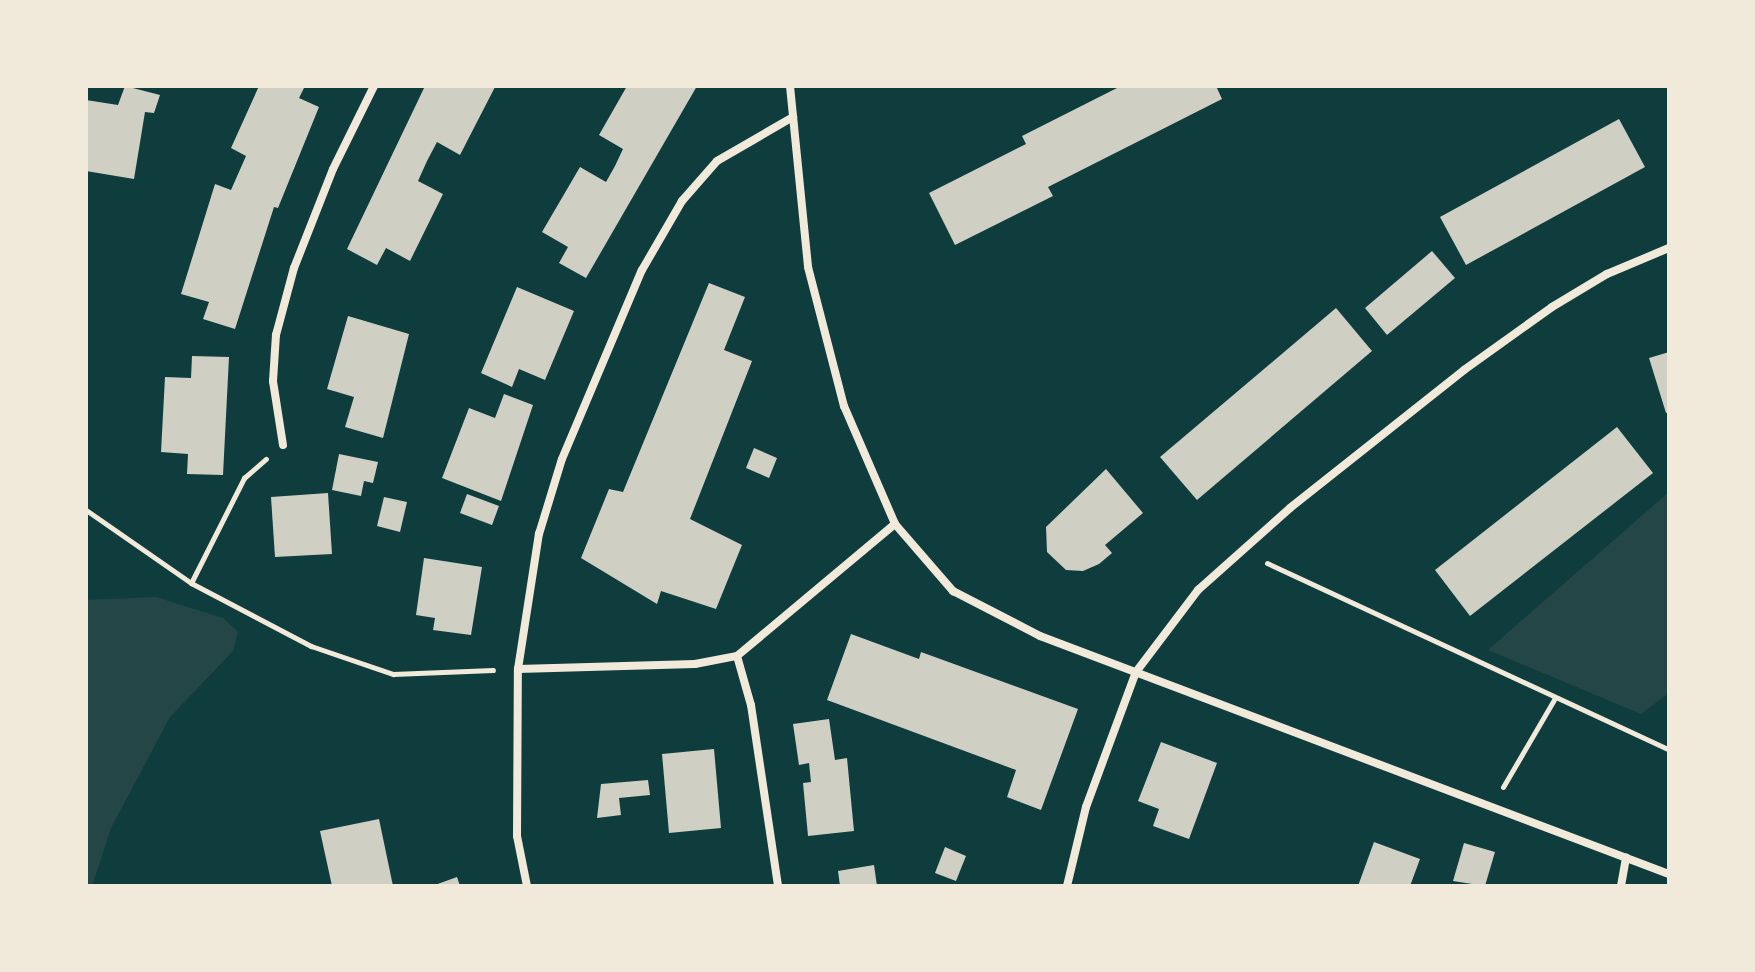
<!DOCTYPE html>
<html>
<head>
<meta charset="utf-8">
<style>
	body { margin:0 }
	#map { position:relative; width:1755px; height:972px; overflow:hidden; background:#0f3d3e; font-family:Commissioner,sans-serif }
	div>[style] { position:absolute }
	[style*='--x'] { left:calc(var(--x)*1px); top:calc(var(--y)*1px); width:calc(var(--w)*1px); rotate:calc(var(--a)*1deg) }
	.green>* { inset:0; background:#244646 }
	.building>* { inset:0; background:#cfcfc3 }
	.path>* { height:5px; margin:-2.5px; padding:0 2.5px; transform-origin:2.5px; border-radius:2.5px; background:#f1e9da }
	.minor>* { height:8px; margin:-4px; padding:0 4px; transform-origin:4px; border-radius:4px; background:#f1e9da }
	span { translate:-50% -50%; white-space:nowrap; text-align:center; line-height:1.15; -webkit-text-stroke:6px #f1e9da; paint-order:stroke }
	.frame { position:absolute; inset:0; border:88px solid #f1e9da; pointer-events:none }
</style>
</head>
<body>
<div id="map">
	<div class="green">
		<i style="clip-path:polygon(1669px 492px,1669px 693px,1641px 714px,1488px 650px)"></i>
		<i style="clip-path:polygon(156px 597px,223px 618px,238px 632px,233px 651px,170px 717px,111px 828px,92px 886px,86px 886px,86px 600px)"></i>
	</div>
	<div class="building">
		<i style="clip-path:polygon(125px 86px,160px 95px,154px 113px,145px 112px,134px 179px,86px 171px,86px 100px,118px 105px)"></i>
		<i style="clip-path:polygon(259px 86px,305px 86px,299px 98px,319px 107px,278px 208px,274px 207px,235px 329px,203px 319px,209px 302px,181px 294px,215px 184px,231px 190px,246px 156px,231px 148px)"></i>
		<i style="clip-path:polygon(425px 86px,495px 87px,460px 155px,437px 142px,427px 161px,418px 181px,443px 194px,410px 261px,386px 248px,377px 265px,347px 249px)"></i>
		<i style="clip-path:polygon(627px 86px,697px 86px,586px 278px,559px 263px,568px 247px,542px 232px,580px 167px,606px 182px,615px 166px,623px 149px,599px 135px)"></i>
		<i style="clip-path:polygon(1121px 86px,1216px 86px,1222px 99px,1048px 187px,1053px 196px,955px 245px,929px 193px,1026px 144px,1022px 136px)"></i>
		<i style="clip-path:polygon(1619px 119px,1645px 167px,1466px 265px,1440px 217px)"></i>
		<i style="clip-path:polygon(1432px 251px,1455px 278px,1387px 335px,1365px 308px)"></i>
		<i style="clip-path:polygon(709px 283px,745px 297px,724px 350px,752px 361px,690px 519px,742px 545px,716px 609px,661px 591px,657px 604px,581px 558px,609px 489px,623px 492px)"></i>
		<i style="clip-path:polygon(517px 287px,574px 311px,545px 380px,519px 369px,512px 387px,481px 373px)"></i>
		<i style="clip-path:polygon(1336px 308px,1372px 351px,1197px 500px,1160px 457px)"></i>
		<i style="clip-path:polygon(348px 316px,409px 334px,383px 438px,345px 427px,354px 397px,327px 389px)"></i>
		<i style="clip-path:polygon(1669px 352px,1669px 412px,1666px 413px,1649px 358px)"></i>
		<i style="clip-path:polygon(192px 356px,229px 357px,223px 475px,187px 474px,188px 454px,161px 452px,165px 377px,191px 378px)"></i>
		<i style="clip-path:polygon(504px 394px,533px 405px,501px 501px,442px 478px,469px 408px,495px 418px)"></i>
		<i style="clip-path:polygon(1617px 427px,1653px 473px,1470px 616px,1435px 570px)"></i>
		<i style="clip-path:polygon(754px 448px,777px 458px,769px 478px,746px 468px)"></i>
		<i style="clip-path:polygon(339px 454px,378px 462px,373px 483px,364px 481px,361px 496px,332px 490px)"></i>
		<i style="clip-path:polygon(1106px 469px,1143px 513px,1105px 545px,1112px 553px,1099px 564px,1083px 571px,1066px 570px,1047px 552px,1046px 527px)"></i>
		<i style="clip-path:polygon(328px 493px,332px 554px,275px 557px,271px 497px)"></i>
		<i style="clip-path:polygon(467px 494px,499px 506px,492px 525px,460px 513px)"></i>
		<i style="clip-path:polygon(384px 497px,407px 502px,400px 532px,377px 526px)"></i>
		<i style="clip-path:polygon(424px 558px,482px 567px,471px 635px,433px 630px,435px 618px,416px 615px)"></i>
		<i style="clip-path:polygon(851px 634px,919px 659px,921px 652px,1078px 709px,1041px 810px,1007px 797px,1016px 770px,827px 700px)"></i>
		<i style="clip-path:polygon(829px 719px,835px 760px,847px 758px,854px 831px,808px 836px,803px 783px,811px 782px,809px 763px,799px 765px,793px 724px)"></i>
		<i style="clip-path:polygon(1161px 742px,1217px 763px,1189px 839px,1153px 826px,1159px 809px,1138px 801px)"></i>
		<i style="clip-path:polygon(714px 749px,721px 828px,669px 833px,662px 754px)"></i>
		<i style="clip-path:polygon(648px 780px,650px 795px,619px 798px,621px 815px,597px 818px,601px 784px)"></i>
		<i style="clip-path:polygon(379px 819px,393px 886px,332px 886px,320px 831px)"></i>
		<i style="clip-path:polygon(1374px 842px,1420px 859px,1410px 886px,1358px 886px)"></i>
		<i style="clip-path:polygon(1464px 843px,1495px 852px,1485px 886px,1453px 881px)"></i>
		<i style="clip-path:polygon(945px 847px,966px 856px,956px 881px,935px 873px)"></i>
		<i style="clip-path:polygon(874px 865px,877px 886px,840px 886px,838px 871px)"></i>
		<i style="clip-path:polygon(457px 877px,460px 886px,432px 886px)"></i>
	</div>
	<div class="path">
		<i style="--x:86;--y:510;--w:128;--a:34.8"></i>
		<i style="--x:191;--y:583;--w:136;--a:27.7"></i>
		<i style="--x:311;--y:646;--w:87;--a:18.9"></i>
		<i style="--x:393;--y:674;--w:100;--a:-2.3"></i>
		<i style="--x:1267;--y:563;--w:443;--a:24.9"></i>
		<i style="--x:191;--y:583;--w:118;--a:-63.2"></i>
		<i style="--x:244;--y:478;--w:29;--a:-41"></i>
		<i style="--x:1503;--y:787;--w:103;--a:-59.7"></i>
	</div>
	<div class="minor">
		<i style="--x:790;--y:86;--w:182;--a:84.3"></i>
		<i style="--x:808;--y:267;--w:144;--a:75.5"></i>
		<i style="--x:844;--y:406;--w:129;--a:66.6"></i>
		<i style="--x:895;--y:524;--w:89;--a:49.1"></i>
		<i style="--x:953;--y:591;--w:98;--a:27.3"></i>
		<i style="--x:1040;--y:636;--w:673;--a:20.73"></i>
		<i style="--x:283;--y:445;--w:65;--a:-98.9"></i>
		<i style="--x:273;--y:381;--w:46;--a:-86.3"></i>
		<i style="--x:276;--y:335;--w:69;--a:-75"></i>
		<i style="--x:294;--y:268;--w:106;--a:-68.5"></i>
		<i style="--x:333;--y:169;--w:93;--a:-63.7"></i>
		<i style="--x:737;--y:656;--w:51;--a:74.1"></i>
		<i style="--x:751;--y:705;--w:183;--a:81.5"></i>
		<i style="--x:518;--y:669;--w:177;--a:-1.6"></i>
		<i style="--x:695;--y:664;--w:43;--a:-10.8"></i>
		<i style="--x:737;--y:656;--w:206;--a:-39.9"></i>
		<i style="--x:527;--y:886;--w:51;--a:-101.3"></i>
		<i style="--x:517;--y:836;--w:167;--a:-89.7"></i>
		<i style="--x:518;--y:669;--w:137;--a:-81.2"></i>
		<i style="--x:539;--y:534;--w:78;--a:-73"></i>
		<i style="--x:562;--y:459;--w:205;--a:-67.1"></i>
		<i style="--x:642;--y:270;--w:80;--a:-59.9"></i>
		<i style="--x:682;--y:201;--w:53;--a:-48.8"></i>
		<i style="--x:717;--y:161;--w:88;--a:-30.1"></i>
		<i style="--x:1067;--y:886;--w:81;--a:-76.5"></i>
		<i style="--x:1086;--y:807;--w:144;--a:-69.7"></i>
		<i style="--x:1136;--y:672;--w:103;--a:-52.9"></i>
		<i style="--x:1198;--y:590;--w:123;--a:-41.7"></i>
		<i style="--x:1290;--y:508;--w:222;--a:-38.4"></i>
		<i style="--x:1464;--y:370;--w:108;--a:-35.6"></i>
		<i style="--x:1552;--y:307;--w:64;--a:-31"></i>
		<i style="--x:1607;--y:274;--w:67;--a:-22.8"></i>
		<i style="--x:1621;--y:886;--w:29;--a:-80"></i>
	</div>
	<div class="frame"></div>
</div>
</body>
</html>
